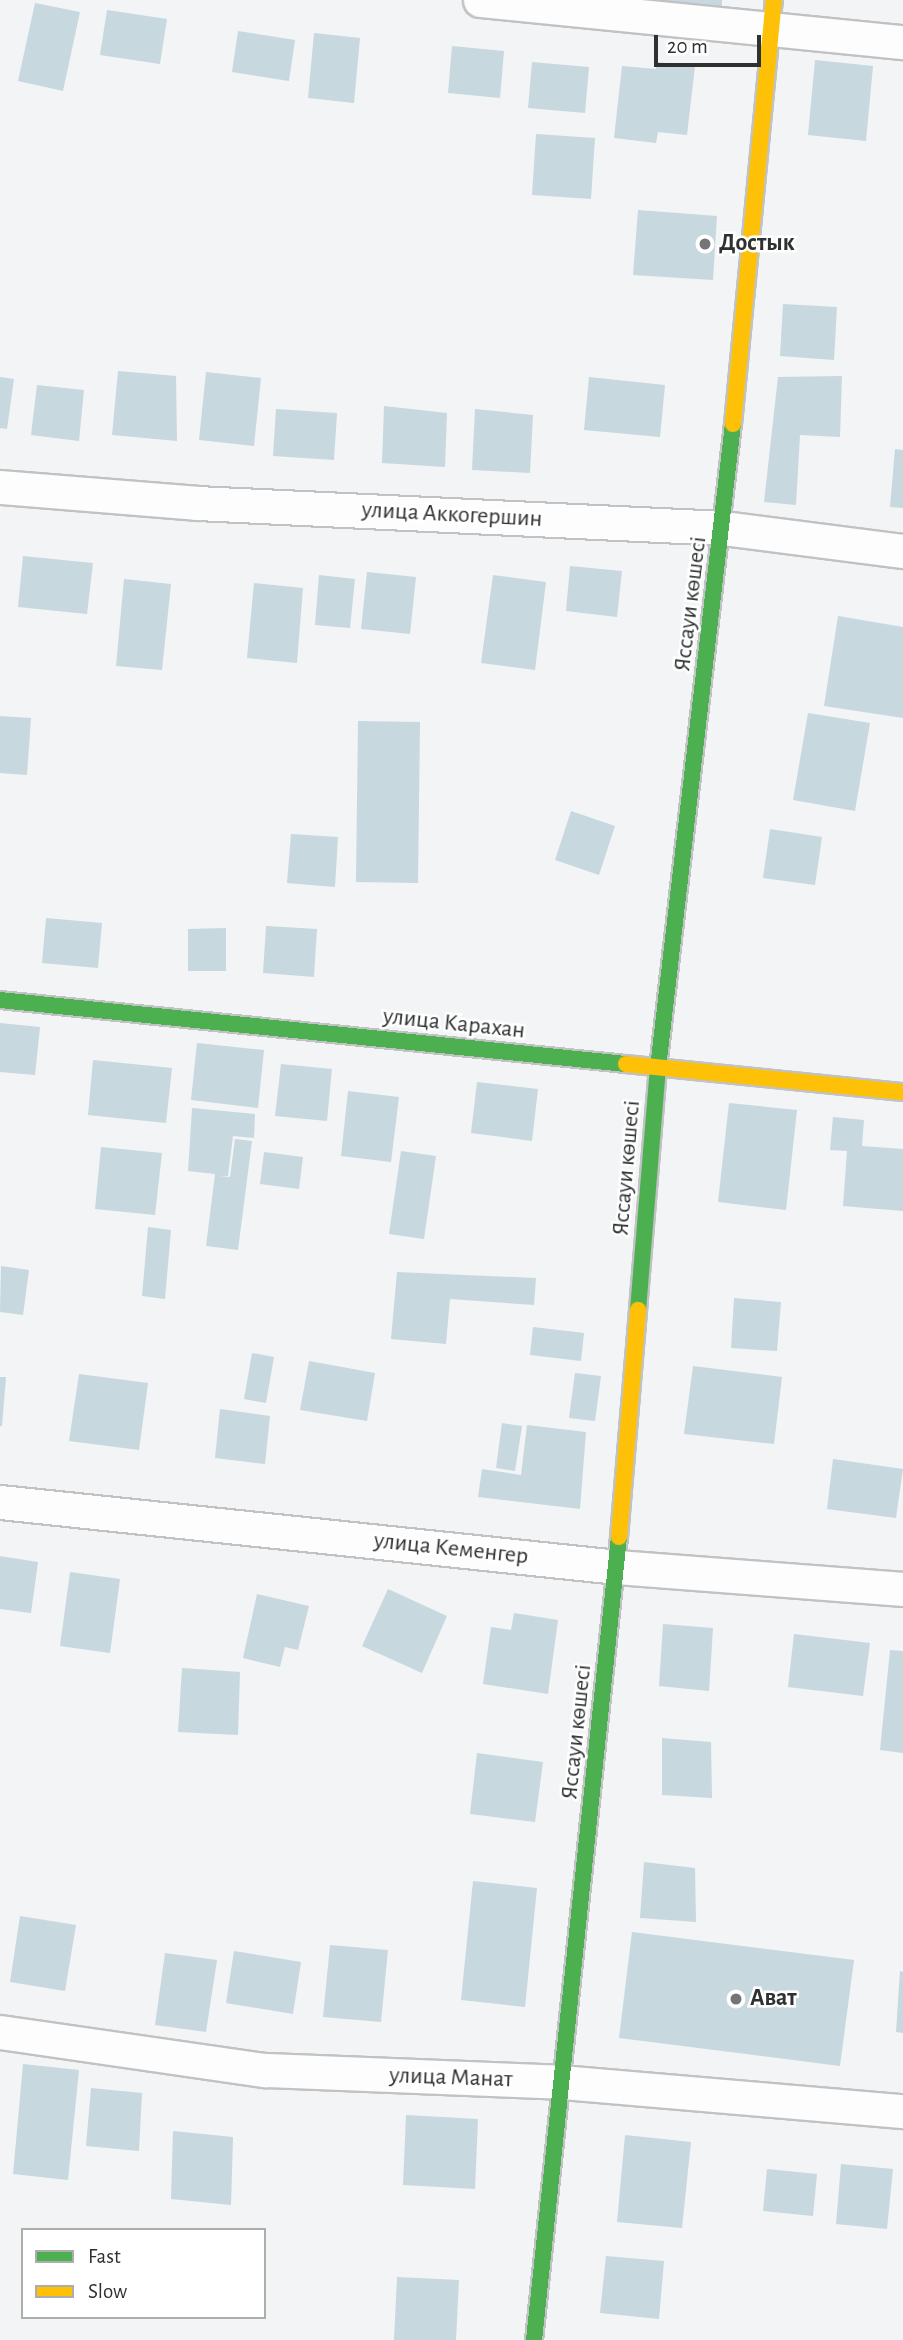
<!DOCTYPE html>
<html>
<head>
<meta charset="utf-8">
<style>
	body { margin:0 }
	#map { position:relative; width:903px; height:2340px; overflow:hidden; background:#f2f4f6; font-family:"Alegreya Sans",sans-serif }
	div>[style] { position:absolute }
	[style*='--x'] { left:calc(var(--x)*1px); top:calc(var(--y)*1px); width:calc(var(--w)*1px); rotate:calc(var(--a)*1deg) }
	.building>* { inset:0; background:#c8d8df }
	.roads { filter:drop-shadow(2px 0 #c0c2c3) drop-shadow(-2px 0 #c0c2c3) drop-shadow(0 2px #c0c2c3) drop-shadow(0 -2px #c0c2c3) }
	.street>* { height:33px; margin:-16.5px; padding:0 16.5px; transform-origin:16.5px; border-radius:16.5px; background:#fdfdfe }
	.fast>* { height:16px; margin:-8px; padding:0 8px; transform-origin:8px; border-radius:8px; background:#4caf50 }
	.slow>* { height:16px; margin:-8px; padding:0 8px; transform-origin:8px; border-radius:8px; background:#ffc107 }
	.dots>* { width:19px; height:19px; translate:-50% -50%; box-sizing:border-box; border:4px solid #fff; border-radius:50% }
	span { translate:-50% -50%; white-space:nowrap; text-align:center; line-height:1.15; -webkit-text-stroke:5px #fff; paint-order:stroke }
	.poi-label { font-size:24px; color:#2f3131; font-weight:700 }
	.left { translate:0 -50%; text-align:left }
	.street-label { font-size:24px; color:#2f3131 }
	.legend { position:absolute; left:21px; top:2228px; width:245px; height:91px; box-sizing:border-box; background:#fff; border:2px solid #acadad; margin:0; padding:9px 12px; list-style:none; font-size:21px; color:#2f3131 }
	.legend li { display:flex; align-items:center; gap:14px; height:35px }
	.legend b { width:35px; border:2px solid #acadad }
	.scale { position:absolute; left:654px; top:35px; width:107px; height:32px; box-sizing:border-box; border:4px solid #2f3131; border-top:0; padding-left:9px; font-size:21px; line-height:24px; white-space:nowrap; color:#2f3131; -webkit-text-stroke:5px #fff; paint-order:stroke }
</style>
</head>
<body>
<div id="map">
	<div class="building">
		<i style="clip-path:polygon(663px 0,722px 0,722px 10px,662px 6px)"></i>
		<i style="clip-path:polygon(35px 3px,80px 12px,63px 91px,18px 81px)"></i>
		<i style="clip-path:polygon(107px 10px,167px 19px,160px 64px,100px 55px)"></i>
		<i style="clip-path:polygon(238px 31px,295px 40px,289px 81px,232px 72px)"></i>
		<i style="clip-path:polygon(314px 33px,360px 38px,354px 103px,308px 98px)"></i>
		<i style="clip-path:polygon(452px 46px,504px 51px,500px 98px,448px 93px)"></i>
		<i style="clip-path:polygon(815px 60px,873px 66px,866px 141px,808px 135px)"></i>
		<i style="clip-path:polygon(532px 62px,589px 67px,585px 113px,528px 108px)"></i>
		<i style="clip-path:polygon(657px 62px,695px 66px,687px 135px,658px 132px,656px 143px,614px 138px,622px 66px,656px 69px)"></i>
		<i style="clip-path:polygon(536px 134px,595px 138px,591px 199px,532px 195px)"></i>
		<i style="clip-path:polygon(638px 210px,717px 216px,713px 280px,633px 275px)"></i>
		<i style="clip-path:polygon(783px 304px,837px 307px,834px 360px,780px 356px)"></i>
		<i style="clip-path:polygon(118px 371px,176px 376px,177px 441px,112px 435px)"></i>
		<i style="clip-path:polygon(206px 372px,261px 378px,254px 446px,199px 440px)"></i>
		<i style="clip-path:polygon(842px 376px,840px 437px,800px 435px,796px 505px,764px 502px,778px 377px)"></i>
		<i style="clip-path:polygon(0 377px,14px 379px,7px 429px,0 428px)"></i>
		<i style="clip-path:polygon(589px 377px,665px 385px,660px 437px,584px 430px)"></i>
		<i style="clip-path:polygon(37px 385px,84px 390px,79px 441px,31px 435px)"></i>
		<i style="clip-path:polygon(384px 406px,447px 413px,445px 467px,382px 463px)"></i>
		<i style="clip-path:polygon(276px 409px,337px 413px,334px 460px,273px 456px)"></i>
		<i style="clip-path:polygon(475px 409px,533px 415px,530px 473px,472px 470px)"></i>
		<i style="clip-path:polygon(895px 449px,903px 450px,903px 508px,890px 507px)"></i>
		<i style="clip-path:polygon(23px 556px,93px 563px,87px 614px,18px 607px)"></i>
		<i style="clip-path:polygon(570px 566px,622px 571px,617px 617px,566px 611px)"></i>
		<i style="clip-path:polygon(367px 572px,416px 577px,410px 634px,361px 629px)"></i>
		<i style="clip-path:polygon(319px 575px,355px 579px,350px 628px,315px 625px)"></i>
		<i style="clip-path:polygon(493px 575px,546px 582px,535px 670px,481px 663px)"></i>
		<i style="clip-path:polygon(124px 579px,171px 584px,162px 670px,116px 666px)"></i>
		<i style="clip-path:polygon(254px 583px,303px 588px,297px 663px,247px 658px)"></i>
		<i style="clip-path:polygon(838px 616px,903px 627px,903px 718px,824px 706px)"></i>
		<i style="clip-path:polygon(808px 713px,870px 723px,855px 811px,793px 800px)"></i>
		<i style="clip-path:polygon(0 716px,31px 718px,27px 775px,0 773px)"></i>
		<i style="clip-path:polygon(358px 721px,420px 722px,418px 883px,356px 882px)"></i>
		<i style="clip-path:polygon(571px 811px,615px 826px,599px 875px,555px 860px)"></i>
		<i style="clip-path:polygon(770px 829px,822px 837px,815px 885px,763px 878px)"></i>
		<i style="clip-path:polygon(291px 834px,338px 837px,335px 887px,287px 883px)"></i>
		<i style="clip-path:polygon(46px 918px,102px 923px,98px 968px,42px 963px)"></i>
		<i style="clip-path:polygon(266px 926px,317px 929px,314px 977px,263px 973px)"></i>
		<i style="clip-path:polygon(226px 928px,226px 971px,188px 971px,188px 929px)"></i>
		<i style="clip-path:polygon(0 1023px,40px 1027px,35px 1075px,0 1072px)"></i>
		<i style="clip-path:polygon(197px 1043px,264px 1050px,258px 1108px,191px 1100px)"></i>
		<i style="clip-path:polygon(93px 1060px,172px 1068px,166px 1123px,88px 1115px)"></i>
		<i style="clip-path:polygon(281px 1064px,332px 1069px,327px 1121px,275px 1116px)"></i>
		<i style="clip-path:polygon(477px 1082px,538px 1089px,532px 1141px,471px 1133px)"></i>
		<i style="clip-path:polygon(348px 1091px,399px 1097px,391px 1162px,341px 1156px)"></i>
		<i style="clip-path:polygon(729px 1103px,797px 1110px,786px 1210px,718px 1202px)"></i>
		<i style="clip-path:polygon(192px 1108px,255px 1114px,254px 1138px,233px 1136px,228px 1176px,220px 1176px,230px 1177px,235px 1139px,252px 1141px,238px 1250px,206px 1246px,215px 1174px,188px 1171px)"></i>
		<i style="clip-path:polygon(833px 1117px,864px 1120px,862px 1146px,903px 1149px,903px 1211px,843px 1206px,847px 1151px,830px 1150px)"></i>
		<i style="clip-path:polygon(101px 1147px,162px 1153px,155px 1215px,95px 1209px)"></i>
		<i style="clip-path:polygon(401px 1151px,436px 1156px,424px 1239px,389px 1234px)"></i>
		<i style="clip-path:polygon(264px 1152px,303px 1157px,299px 1189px,260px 1184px)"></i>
		<i style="clip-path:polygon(148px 1227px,171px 1230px,165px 1299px,142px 1296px)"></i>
		<i style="clip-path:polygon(1px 1266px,29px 1270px,23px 1315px,0 1312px)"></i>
		<i style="clip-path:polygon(397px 1272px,536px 1278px,534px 1305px,450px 1299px,446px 1344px,391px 1339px)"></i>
		<i style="clip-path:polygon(734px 1298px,781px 1302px,777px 1351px,731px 1348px)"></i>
		<i style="clip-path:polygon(533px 1327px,584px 1333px,581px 1361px,530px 1355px)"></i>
		<i style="clip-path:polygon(252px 1353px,274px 1357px,266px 1403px,244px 1399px)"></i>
		<i style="clip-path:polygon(309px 1361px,375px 1373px,367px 1421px,300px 1410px)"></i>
		<i style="clip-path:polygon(693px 1366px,782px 1377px,774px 1444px,684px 1434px)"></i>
		<i style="clip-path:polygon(575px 1373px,601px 1376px,595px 1421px,569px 1418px)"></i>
		<i style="clip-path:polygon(79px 1374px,148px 1383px,139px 1450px,69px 1441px)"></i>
		<i style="clip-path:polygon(0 1377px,6px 1377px,2px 1426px,0 1426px)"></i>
		<i style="clip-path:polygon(220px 1409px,270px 1416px,265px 1464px,215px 1458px)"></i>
		<i style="clip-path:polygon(502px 1423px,522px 1426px,515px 1471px,496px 1468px)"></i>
		<i style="clip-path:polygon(527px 1425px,586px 1432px,580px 1509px,478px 1497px,482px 1469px,521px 1475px)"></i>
		<i style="clip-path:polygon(833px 1459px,903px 1469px,896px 1518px,827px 1509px)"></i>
		<i style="clip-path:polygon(0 1556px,38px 1562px,31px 1613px,0 1609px)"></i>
		<i style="clip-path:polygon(70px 1572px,120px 1579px,110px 1653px,60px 1646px)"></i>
		<i style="clip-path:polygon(388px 1589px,447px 1616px,422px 1673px,362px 1646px)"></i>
		<i style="clip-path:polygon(257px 1594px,309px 1606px,298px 1650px,285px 1647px,280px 1667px,243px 1658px)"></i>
		<i style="clip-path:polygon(514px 1613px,558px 1620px,548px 1694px,483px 1684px,491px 1627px,511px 1630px)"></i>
		<i style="clip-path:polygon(663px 1624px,713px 1628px,709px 1691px,659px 1686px)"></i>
		<i style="clip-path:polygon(794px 1634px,870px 1643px,863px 1696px,788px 1687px)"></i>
		<i style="clip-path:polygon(890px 1650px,903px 1651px,903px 1753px,880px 1750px)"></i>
		<i style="clip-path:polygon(182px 1668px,240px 1672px,238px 1735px,178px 1732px)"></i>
		<i style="clip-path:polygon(662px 1738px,711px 1742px,712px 1798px,662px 1795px)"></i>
		<i style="clip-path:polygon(477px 1753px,543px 1762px,535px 1822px,470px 1814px)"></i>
		<i style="clip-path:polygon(644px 1862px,695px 1868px,696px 1922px,640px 1918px)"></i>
		<i style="clip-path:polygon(473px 1881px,537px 1888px,525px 2007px,461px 2000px)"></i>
		<i style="clip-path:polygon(20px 1916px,76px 1925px,65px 1991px,10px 1982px)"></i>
		<i style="clip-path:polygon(632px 1932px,854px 1960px,840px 2066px,619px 2038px)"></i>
		<i style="clip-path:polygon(330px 1945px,388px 1950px,381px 2022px,323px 2017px)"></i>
		<i style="clip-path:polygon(234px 1951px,301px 1962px,293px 2014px,226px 2003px)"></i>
		<i style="clip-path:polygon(165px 1953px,217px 1960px,206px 2032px,155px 2025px)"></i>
		<i style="clip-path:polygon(900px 1971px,903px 1972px,903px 2033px,896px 2032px)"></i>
		<i style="clip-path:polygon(23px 2064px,79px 2070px,68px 2180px,13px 2174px)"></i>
		<i style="clip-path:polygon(91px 2088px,142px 2093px,139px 2151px,86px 2146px)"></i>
		<i style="clip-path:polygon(406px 2115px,478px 2119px,475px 2189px,403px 2185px)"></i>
		<i style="clip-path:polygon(173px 2131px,233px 2137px,231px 2205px,171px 2199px)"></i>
		<i style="clip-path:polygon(625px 2135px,691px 2142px,682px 2228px,617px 2222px)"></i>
		<i style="clip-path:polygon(841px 2164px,893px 2169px,887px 2229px,836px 2224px)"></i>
		<i style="clip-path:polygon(767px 2169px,817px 2174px,813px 2216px,763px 2211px)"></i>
		<i style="clip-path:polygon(606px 2256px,664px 2261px,659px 2319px,600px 2313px)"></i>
		<i style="clip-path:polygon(397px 2277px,459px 2280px,456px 2340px,394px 2340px)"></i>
	</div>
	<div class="roads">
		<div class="street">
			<i style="--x:480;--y:0;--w:425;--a:5.7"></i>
			<i style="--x:0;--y:487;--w:198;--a:4.6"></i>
			<i style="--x:197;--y:503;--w:527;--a:2.72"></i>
			<i style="--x:723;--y:528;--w:181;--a:7.3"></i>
			<i style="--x:0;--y:1502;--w:620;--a:6.01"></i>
			<i style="--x:617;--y:1567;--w:287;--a:4.4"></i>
			<i style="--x:0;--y:2032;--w:268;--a:8.2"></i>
			<i style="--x:265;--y:2070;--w:297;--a:2.3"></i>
			<i style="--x:562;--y:2082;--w:342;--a:4.9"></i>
		</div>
		<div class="fast">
			<i style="--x:0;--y:1000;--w:629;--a:5.84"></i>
			<i style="--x:638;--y:1310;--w:243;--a:-85.3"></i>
			<i style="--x:658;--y:1068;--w:648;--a:-83.36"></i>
			<i style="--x:534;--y:2340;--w:807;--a:-83.96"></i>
		</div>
		<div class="slow">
			<i style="--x:733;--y:424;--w:426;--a:-84.5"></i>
			<i style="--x:626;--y:1064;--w:278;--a:5.8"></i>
			<i style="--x:619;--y:1537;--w:228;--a:-85.2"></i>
		</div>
	</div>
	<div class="dots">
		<i style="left:705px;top:244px;background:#737576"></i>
		<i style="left:736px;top:1999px;background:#737576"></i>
	</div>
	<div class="poi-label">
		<span class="left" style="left:719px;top:244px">Достык</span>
		<span class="left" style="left:750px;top:1999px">Ават</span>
	</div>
	<div class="street-label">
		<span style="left:452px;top:515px;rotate:3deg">улица Аккогершин</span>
		<span style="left:691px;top:604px;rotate:-83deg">Яссауи көшесі</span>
		<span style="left:454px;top:1024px;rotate:6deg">улица Карахан</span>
		<span style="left:627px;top:1168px;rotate:-85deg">Яссауи көшесі</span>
		<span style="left:451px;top:1549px;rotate:6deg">улица Кеменгер</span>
		<span style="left:577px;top:1732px;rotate:-84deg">Яссауи көшесі</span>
		<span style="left:451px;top:2078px;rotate:2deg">улица Манат</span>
	</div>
	<ul class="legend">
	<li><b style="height:9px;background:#4caf50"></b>Fast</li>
	<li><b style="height:9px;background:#ffc107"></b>Slow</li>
	</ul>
	<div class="scale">20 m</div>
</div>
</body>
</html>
